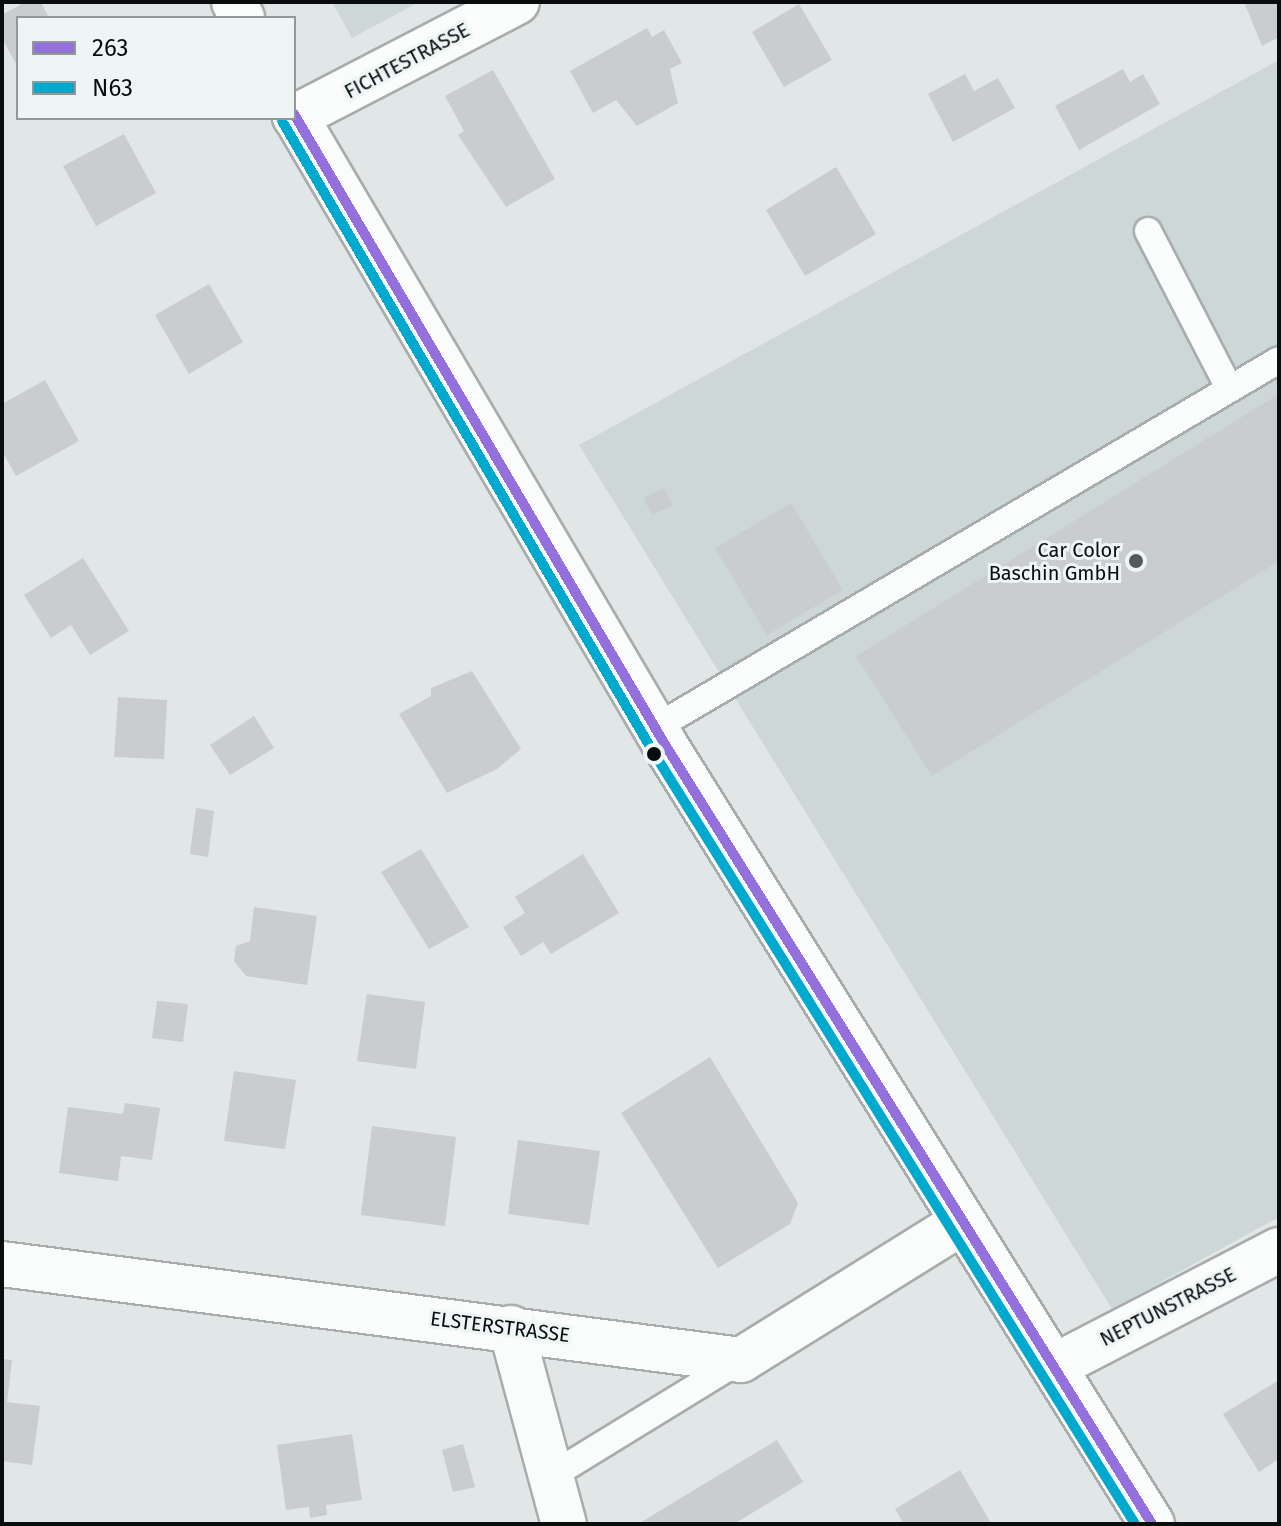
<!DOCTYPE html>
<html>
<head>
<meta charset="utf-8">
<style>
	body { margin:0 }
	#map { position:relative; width:1281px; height:1526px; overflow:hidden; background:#e1e6e6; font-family:"Fira Sans",sans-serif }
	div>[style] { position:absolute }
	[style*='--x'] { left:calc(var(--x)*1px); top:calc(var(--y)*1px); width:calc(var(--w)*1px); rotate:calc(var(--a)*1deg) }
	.built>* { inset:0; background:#cdd7d7 }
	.building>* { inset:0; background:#c9cdcd }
	.roads { filter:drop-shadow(2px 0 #a9acac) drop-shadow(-2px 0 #a9acac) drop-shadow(0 2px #a9acac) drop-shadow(0 -2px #a9acac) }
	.lane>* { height:26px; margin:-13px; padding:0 13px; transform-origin:13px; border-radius:13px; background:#fafbfb }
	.street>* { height:44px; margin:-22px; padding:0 22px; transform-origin:22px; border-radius:22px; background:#fafbfb }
	.bus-1>* { height:10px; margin:-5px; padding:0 5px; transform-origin:5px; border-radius:5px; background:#9370db }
	.bus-2>* { height:10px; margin:-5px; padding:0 5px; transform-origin:5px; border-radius:5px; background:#00a9ce }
	.dots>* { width:22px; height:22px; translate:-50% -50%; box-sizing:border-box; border:4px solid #edf5f5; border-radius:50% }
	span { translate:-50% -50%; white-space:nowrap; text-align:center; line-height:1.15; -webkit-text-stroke:6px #edf5f5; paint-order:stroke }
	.street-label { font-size:20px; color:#0a0d0d }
	.poi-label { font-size:20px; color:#0a0d0d }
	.right { translate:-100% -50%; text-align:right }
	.frame { position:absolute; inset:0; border:4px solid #0a0d0d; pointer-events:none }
	.legend { position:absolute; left:16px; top:16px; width:280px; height:104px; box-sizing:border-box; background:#edf5f5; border:2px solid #929898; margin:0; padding:10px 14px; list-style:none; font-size:24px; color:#0a0d0d }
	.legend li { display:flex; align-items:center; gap:16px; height:40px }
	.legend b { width:40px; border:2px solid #929898 }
</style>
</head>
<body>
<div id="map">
	<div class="built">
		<i style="clip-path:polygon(332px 2px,419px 2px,352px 38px)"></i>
		<i style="clip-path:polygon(1279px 60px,1279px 1217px,1112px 1309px,579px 445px)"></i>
	</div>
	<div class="building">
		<i style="clip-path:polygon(25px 2px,41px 2px,49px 18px,18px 18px,18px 67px,2px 39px,2px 15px)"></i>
		<i style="clip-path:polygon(1244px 2px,1279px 2px,1279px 37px,1262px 46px)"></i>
		<i style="clip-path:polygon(799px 4px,832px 60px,784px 87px,752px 32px)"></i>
		<i style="clip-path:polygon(647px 28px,652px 37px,664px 30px,682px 63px,670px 69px,678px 103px,637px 126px,616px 100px,593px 113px,570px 71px)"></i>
		<i style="clip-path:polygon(1123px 69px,1130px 82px,1143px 74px,1160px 104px,1079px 150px,1055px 106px)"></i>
		<i style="clip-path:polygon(493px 70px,555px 179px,506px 207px,458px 135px,464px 131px,445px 96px)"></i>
		<i style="clip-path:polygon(965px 74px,974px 91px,998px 78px,1015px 108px,953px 142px,928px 94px)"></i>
		<i style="clip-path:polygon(124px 134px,156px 193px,96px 226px,63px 166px)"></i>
		<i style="clip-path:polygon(836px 167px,876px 234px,805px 276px,766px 210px)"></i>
		<i style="clip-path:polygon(209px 284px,243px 342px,189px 374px,155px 315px)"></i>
		<i style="clip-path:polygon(45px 380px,79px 441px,16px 476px,2px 451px,2px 404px)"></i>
		<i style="clip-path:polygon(1279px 394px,1279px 561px,932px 776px,856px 656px)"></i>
		<i style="clip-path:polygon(664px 488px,673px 505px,652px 515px,643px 498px)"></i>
		<i style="clip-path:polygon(791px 503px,843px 590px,767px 635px,715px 548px)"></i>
		<i style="clip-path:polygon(83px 558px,129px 631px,90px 655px,71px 625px,51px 638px,24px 595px)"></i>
		<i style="clip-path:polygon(472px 671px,521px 749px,497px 769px,447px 793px,399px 714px,431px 696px,431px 688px)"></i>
		<i style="clip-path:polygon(118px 697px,167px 700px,164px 759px,114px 757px)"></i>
		<i style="clip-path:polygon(254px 716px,274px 748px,230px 775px,210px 745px)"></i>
		<i style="clip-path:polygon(196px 808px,214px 811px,208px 857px,190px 854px)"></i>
		<i style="clip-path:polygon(421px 849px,469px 927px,429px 949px,381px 872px)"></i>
		<i style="clip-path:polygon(583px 854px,619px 913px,551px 954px,543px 942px,521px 956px,503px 927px,525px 913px,515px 897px)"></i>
		<i style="clip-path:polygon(254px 907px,317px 916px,307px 985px,246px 976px,234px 961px,236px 946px,250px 941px)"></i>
		<i style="clip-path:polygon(367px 994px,425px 1002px,416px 1069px,357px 1061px)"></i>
		<i style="clip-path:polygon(157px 1001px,188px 1004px,183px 1042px,152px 1038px)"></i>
		<i style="clip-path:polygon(710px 1057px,798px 1203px,790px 1224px,718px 1268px,621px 1113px)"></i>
		<i style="clip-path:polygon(234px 1071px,296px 1080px,285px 1149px,224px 1141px)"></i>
		<i style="clip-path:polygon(125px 1103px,160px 1108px,152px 1160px,121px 1156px,118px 1181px,59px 1173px,68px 1107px,123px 1114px)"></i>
		<i style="clip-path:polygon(372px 1126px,456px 1137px,445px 1226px,361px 1215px)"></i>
		<i style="clip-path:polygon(518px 1140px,600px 1151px,589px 1225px,508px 1214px)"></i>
		<i style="clip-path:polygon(2px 1359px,12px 1360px,7px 1402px,40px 1406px,32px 1465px,2px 1461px)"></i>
		<i style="clip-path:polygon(1279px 1380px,1279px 1459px,1259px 1472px,1223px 1414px)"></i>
		<i style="clip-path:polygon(352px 1434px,362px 1500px,326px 1505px,327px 1515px,310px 1518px,309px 1507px,286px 1510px,277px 1445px)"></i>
		<i style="clip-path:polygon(777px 1440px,803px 1482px,734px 1524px,638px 1524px)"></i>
		<i style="clip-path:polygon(463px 1444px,475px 1487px,453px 1492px,442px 1450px)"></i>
		<i style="clip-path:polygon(960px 1470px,991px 1523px,904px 1524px,895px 1509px)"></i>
	</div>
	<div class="roads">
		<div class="lane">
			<i style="--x:1148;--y:231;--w:177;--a:62.7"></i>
			<i style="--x:655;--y:728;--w:724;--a:-30.53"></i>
			<i style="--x:551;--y:1476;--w:220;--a:-31.5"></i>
		</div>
		<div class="street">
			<i style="--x:234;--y:2;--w:18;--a:63"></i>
			<i style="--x:294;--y:114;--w:730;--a:59.53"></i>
			<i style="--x:664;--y:743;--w:921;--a:58"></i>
			<i style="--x:295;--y:117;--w:250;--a:-27.4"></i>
			<i style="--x:2;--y:1264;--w:745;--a:7.4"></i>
			<i style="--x:741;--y:1360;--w:259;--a:-31.9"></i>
			<i style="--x:511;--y:1328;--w:203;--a:74.9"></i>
			<i style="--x:1057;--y:1365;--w:250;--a:-27.4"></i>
		</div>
	</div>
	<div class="bus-1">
		<i style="--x:294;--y:114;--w:730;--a:59.53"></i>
		<i style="--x:664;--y:743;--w:921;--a:58"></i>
	</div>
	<div class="bus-2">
		<i style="--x:282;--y:121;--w:730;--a:59.53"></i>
		<i style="--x:652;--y:750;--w:912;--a:58.03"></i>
	</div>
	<div class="dots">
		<i style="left:1136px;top:561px;background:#555959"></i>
		<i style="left:654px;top:754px;background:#0a0d0d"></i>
	</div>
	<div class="street-label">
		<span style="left:407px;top:61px;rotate:-28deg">FICHTESTRASSE</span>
		<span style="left:1168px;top:1307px;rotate:-27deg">NEPTUNSTRASSE</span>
		<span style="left:500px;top:1327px;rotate:7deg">ELSTERSTRASSE</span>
	</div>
	<div class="poi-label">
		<span class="right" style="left:1120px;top:562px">Car Color<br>Baschin GmbH</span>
	</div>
	<div class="frame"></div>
	<ul class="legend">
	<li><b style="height:10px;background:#9370db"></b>263</li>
	<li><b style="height:10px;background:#00a9ce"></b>N63</li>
	</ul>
</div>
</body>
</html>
